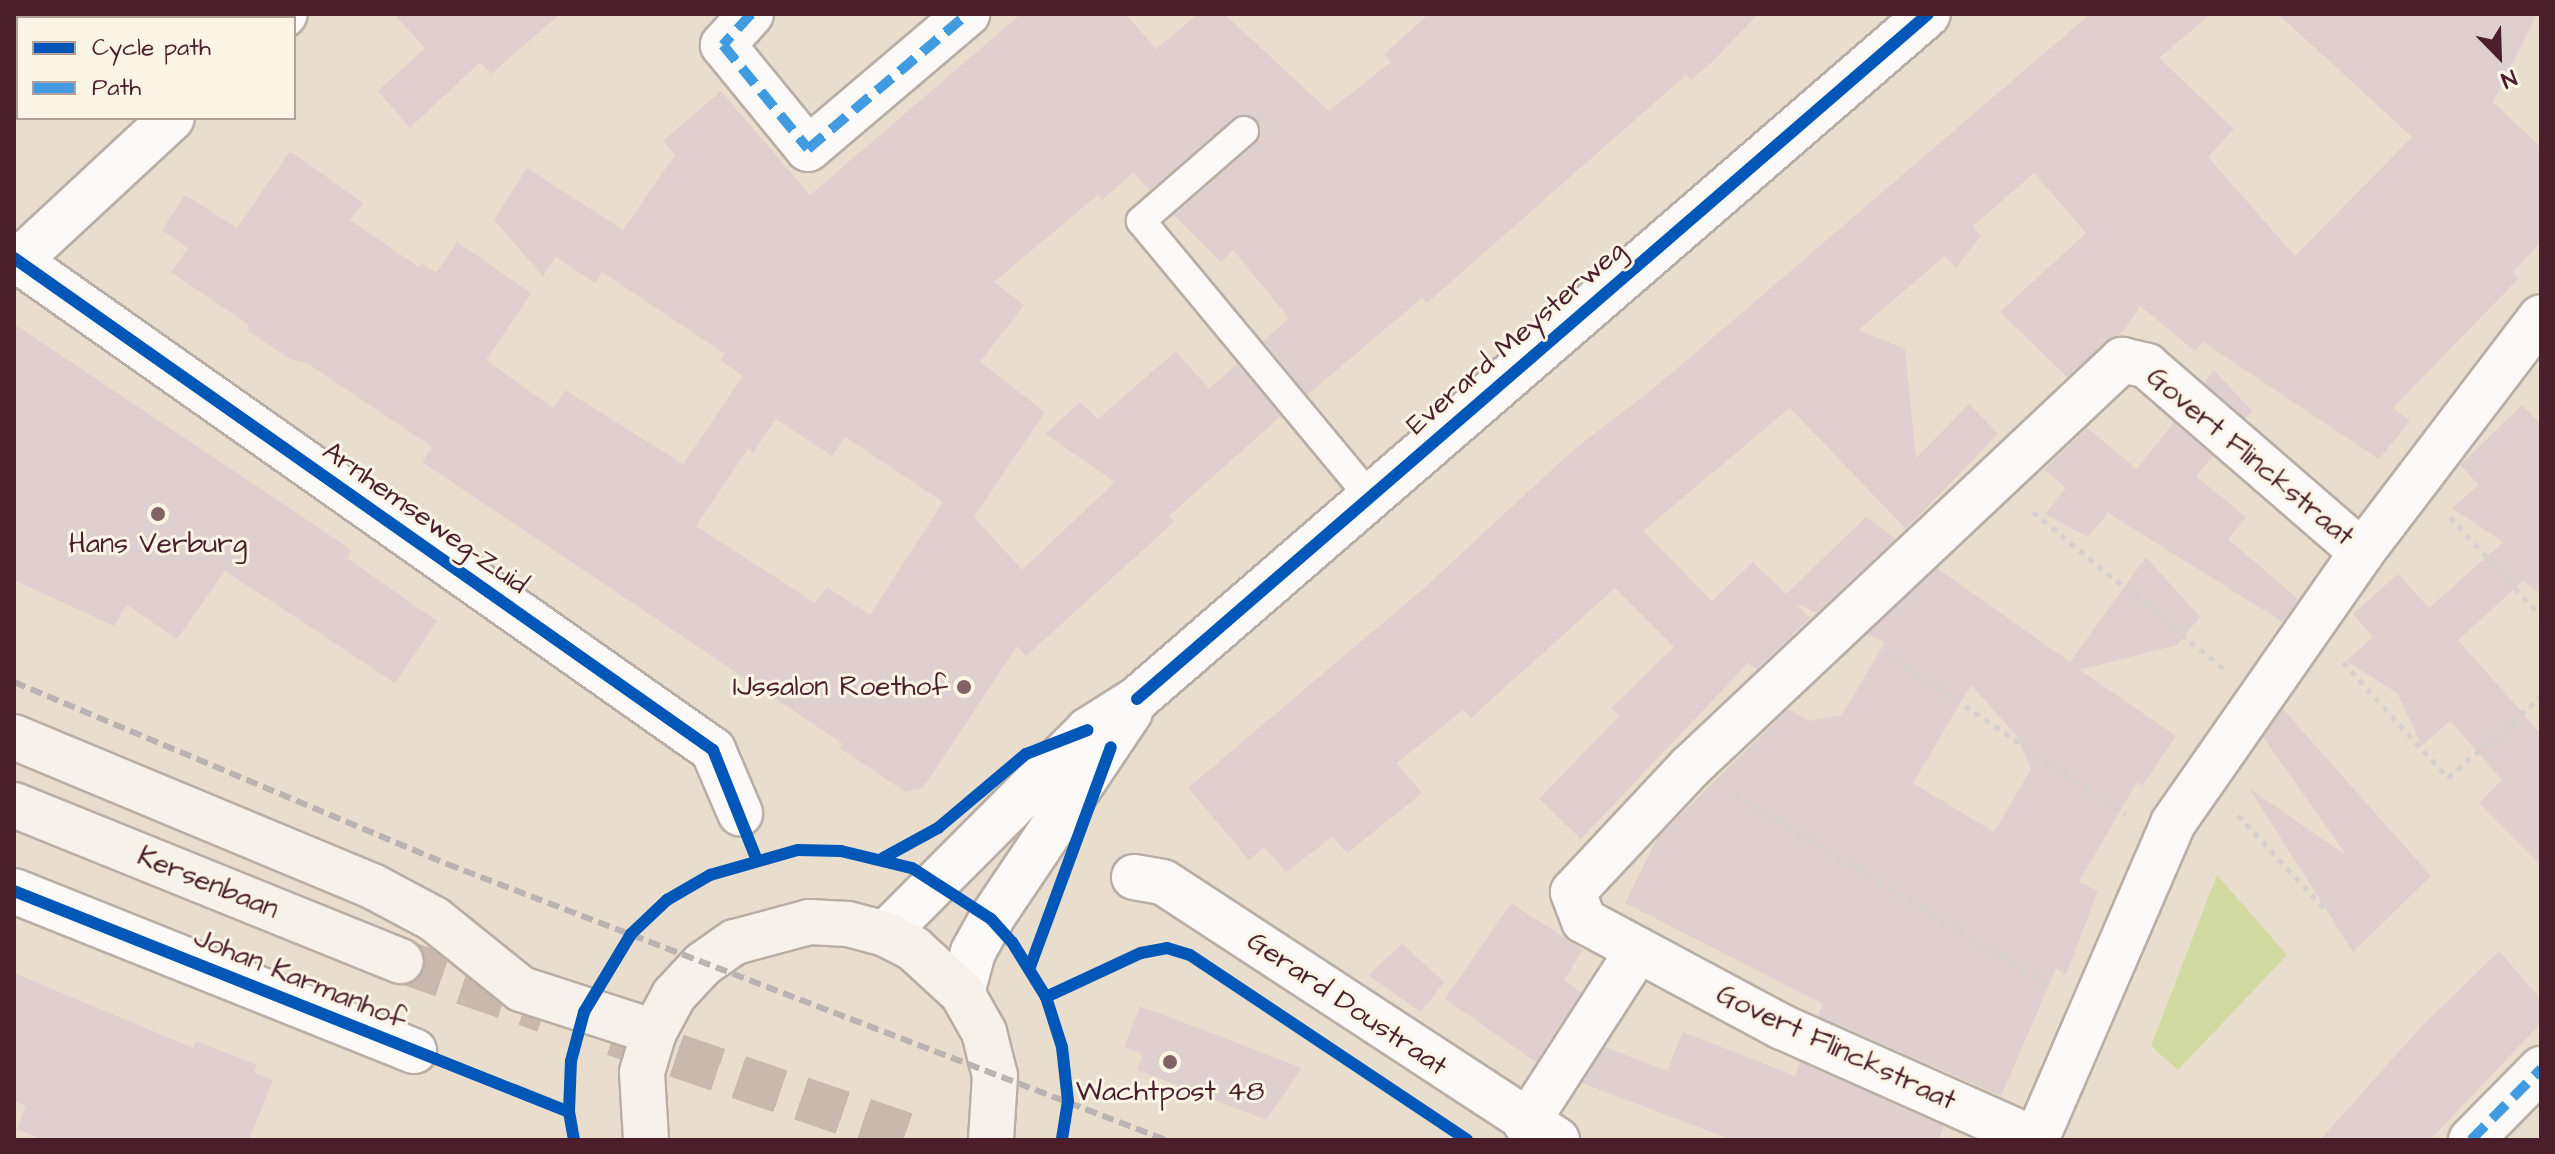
<!DOCTYPE html>
<html>
<head>
<meta charset="utf-8">
<style>
	body { margin:0 }
	#map { position:relative; width:2555px; height:1154px; overflow:hidden; background:#e9dece; font-family:"Architects Daughter",sans-serif }
	div>[style] { position:absolute }
	[style*='--x'] { left:calc(var(--x)*1px); top:calc(var(--y)*1px); width:calc(var(--w)*1px); rotate:calc(var(--a)*1deg) }
	.green>* { inset:0; background:#d1daa0 }
	.building>* { inset:0; background:#dfcfcf }
	.secondary-tunnel>* { height:44px; margin-top:-22px; transform-origin:0; background:repeating-linear-gradient(90deg,#c9b8ad 0 44px,transparent 0 66px) }
	.path>* { height:5px; margin-top:-2.5px; transform-origin:0; background:repeating-linear-gradient(90deg,#d7d1ce 0 6px,transparent 0 12px) }
	.roads { filter:drop-shadow(2px 0 #b9aea5) drop-shadow(-2px 0 #b9aea5) drop-shadow(0 2px #b9aea5) drop-shadow(0 -2px #b9aea5) }
	.service>* { height:28px; margin:-14px; padding:0 14px; transform-origin:14px; border-radius:14px; background:#fcfaf8 }
	.minor>* { height:44px; margin:-22px; padding:0 22px; transform-origin:22px; border-radius:22px; background:#fcfaf8 }
	.tertiary>* { height:44px; margin:-22px; padding:0 22px; transform-origin:22px; border-radius:22px; background:#fcfaf8 }
	.secondary>* { height:44px; margin:-22px; padding:0 22px; transform-origin:22px; border-radius:22px; background:#f6f1ea }
	.rail>* { height:6px; margin-top:-3px; transform-origin:0; background:repeating-linear-gradient(90deg,#b9b3b2 0 12px,transparent 0 18px) }
	.quiet>* { height:10px; margin-top:-5px; transform-origin:0; background:repeating-linear-gradient(90deg,#409be1 0 20px,transparent 0 30px) }
	.cycleway>* { height:12px; margin:-6px; padding:0 6px; transform-origin:6px; border-radius:6px; background:#0057b8 }
	.dots>* { width:22px; height:22px; translate:-50% -50%; box-sizing:border-box; border:4px solid #fcf5e5; border-radius:50% }
	span { translate:-50% -50%; white-space:nowrap; text-align:center; line-height:1.15; -webkit-text-stroke:6px #fcf5e5; paint-order:stroke }
	.street-label { font-size:28px; color:#4a1f2b }
	.poi-label { font-size:28px; color:#4a1f2b }
	.right { translate:-100% -50%; text-align:right }
	.frame { position:absolute; inset:0; border:16px solid #4a1f2b; pointer-events:none }
	.legend { position:absolute; left:16px; top:16px; width:280px; height:104px; box-sizing:border-box; background:#fcf5e5; border:2px solid #b59f9b; margin:0; padding:10px 14px; list-style:none; font-size:24px; color:#4a1f2b }
	.legend li { display:flex; align-items:center; gap:16px; height:40px }
	.legend b { width:40px; border:2px solid #b59f9b }
	.north { position:absolute; left:2459px; top:16px; width:80px; height:80px; -webkit-text-stroke:6px #fcf5e5; paint-order:stroke; rotate:157deg; font-size:22px; font-weight:700; line-height:32px; text-align:center; color:#4a1f2b }
	.north::after { content:''; display:block; margin:auto; width:28px; height:36px; background:#4a1f2b; clip-path:polygon(50% 0,100% 100%,50% 72%,0 100%) }
</style>
</head>
<body>
<div id="map">
	<div class="green">
		<i style="clip-path:polygon(2217px 875px,2287px 955px,2178px 1070px,2151px 1046px)"></i>
	</div>
	<div class="building">
		<i style="clip-path:polygon(394px 14px,560px 14px,491px 74px,480px 62px,410px 128px,378px 91px,425px 48px)"></i>
		<i style="clip-path:polygon(evenodd,1021px 14px,1126px 14px,1156px 49px,1198px 14px,1224px 14px,1329px 111px,1391px 62px,1384px 54px,1429px 14px,1758px 14px,1712px 62px,1691px 80px,1686px 75px,1427px 303px,1422px 298px,1307px 395px,1263px 341px,1289px 318px,1233px 250px,1221px 262px,1174px 215px,1256px 143px,1261px 128px,1250px 115px,1233px 118px,1150px 190px,1133px 173px,1102px 200px,1098px 195px,994px 282px,1024px 305px,980px 362px,1045px 412px,974px 517px,1022px 570px,1115px 482px,1045px 434px,1080px 402px,1098px 419px,1176px 351px,1209px 389px,1237px 364px,1281px 416px,1169px 516px,1174px 522px,1026px 656px,1017px 646px,923px 788px,905px 792px,840px 748px,843px 744px,422px 462px,432px 447px,307px 363px,290px 359px,248px 331px,249px 325px,171px 272px,188px 248px,162px 230px,185px 195px,237px 228px,290px 151px,363px 203px,350px 220px,419px 267px,422px 263px,436px 273px,457px 242px,531px 293px,486px 360px,553px 408px,565px 390px,683px 464px,743px 376px,720px 360px,725px 354px,602px 272px,595px 283px,556px 257px,543px 276px,494px 220px,527px 168px,623px 230px,675px 155px,663px 141px,721px 91px,810px 195px,1021px 14px,776px 419px,832px 456px,845px 437px,943px 502px,870px 615px,827px 587px,815px 603px,696px 526px,748px 449px,753px 453px,776px 419px)"></i>
		<i style="clip-path:polygon(2090px 14px,2211px 14px,2159px 58px,2234px 129px,2208px 157px,2295px 256px,2412px 137px,2278px 14px,2537px 14px,2493px 102px,2541px 147px,2541px 242px,2513px 272px,2519px 278px,2393px 408px,2410px 421px,2379px 459px,2203px 342px,2195px 351px,2140px 306px,2125px 329px,2067px 377px,2000px 312px,2086px 233px,2034px 173px,1973px 226px,1981px 236px,1956px 268px,1945px 256px,1858px 330px,1905px 349px,1916px 458px,1969px 404px,1998px 434px,1906px 529px,1790px 408px,1643px 531px,1712px 601px,1753px 562px,1786px 594px,1866px 517px,1896px 539px,1817px 613px,1795px 603px,1810px 618px,1757px 669px,1748px 663px,1581px 839px,1539px 799px,1619px 716px,1611px 708px,1674px 647px,1615px 588px,1471px 718px,1463px 710px,1397px 763px,1422px 793px,1347px 853px,1332px 837px,1286px 872px,1264px 847px,1249px 860px,1188px 788px,1423px 589px,1571px 452px,1660px 383px)"></i>
		<i style="clip-path:polygon(14px 324px,352px 550px,347px 558px,437px 621px,395px 683px,225px 571px,177px 639px,127px 605px,114px 626px,14px 580px)"></i>
		<i style="clip-path:polygon(2214px 370px,2252px 411px,2245px 418px,2204px 383px)"></i>
		<i style="clip-path:polygon(2522px 405px,2541px 424px,2541px 594px,2523px 581px,2458px 640px,2541px 734px,2541px 865px,2479px 803px,2502px 780px,2450px 721px,2422px 746px,2397px 693px,2346px 661px,2373px 637px,2353px 614px,2398px 574px,2429px 608px,2503px 542px,2452px 508px,2479px 485px,2460px 465px)"></i>
		<i style="clip-path:polygon(2174px 422px,2213px 456px,2196px 476px,2246px 517px,2228px 539px,2298px 599px,2283px 622px,2108px 513px,2088px 537px,2045px 514px,2066px 488px,2044px 470px,2087px 428px,2137px 469px)"></i>
		<i style="clip-path:polygon(evenodd,2146px 557px,2200px 617px,2177px 645px,2080px 670px,2176px 736px,2142px 786px,2137px 782px,2079px 882px,2098px 891px,2066px 975px,2056px 969px,2001px 1096px,1818px 1016px,1823px 1004px,1625px 903px,1658px 837px,1788px 709px,1809px 721px,1842px 715px,1885px 642px,1867px 634px,1937px 568px,2070px 662px,2146px 557px,1971px 685px,2017px 736px,2031px 769px,1994px 832px,1913px 783px,1971px 685px)"></i>
		<i style="clip-path:polygon(2283px 709px,2431px 876px,2353px 952px,2249px 788px,2347px 856px,2263px 737px)"></i>
		<i style="clip-path:polygon(1511px 903px,1583px 950px,1564px 980px,1581px 992px,1536px 1062px,1445px 999px)"></i>
		<i style="clip-path:polygon(1402px 944px,1444px 982px,1421px 1012px,1368px 975px)"></i>
		<i style="clip-path:polygon(2499px 951px,2541px 999px,2541px 1023px,2430px 1140px,2320px 1140px,2421px 1027px)"></i>
		<i style="clip-path:polygon(14px 973px,193px 1048px,196px 1041px,257px 1065px,254px 1073px,273px 1080px,249px 1140px,43px 1140px,17px 1129px,26px 1106px,14px 1101px)"></i>
		<i style="clip-path:polygon(1140px 1007px,1159px 1013px,1302px 1068px,1266px 1120px,1137px 1070px,1143px 1054px,1124px 1047px)"></i>
		<i style="clip-path:polygon(1683px 1032px,1795px 1076px,1800px 1062px,1944px 1126px,1938px 1140px,1732px 1140px,1582px 1083px,1605px 1047px,1667px 1071px)"></i>
	</div>
	<div class="secondary-tunnel">
		<i style="--x:401;--y:961;--w:152;--a:19.1"></i>
		<i style="--x:614;--y:1034;--w:326;--a:19"></i>
	</div>
	<div class="path">
		<i style="--x:2033;--y:512;--w:246;--a:39.4"></i>
		<i style="--x:2450;--y:517;--w:134;--a:47.4"></i>
		<i style="--x:1885;--y:652;--w:290;--a:34"></i>
		<i style="--x:2343;--y:662;--w:156;--a:47.8"></i>
		<i style="--x:2448;--y:778;--w:123;--a:-41.1"></i>
		<i style="--x:1734;--y:794;--w:370;--a:31.3"></i>
		<i style="--x:2238;--y:815;--w:127;--a:47.2"></i>
	</div>
	<div class="roads">
		<div class="service">
			<i style="--x:1244;--y:131;--w:137;--a:138.9"></i>
			<i style="--x:1141;--y:221;--w:359;--a:50.3"></i>
		</div>
		<div class="minor">
			<i style="--x:751;--y:14;--w:42;--a:132.1"></i>
			<i style="--x:723;--y:45;--w:134;--a:50.7"></i>
			<i style="--x:808;--y:149;--w:209;--a:-40.3"></i>
			<i style="--x:280;--y:18;--w:6;--a:-39"></i>
			<i style="--x:14;--y:258;--w:855;--a:35.14"></i>
			<i style="--x:713;--y:750;--w:69;--a:66.8"></i>
			<i style="--x:18;--y:261;--w:210;--a:-42.9"></i>
			<i style="--x:1134;--y:877;--w:29;--a:10"></i>
			<i style="--x:1163;--y:882;--w:471;--a:33.2"></i>
			<i style="--x:14;--y:891;--w:431;--a:21.8"></i>
			<i style="--x:1526;--y:1124;--w:207;--a:-57.2"></i>
			<i style="--x:2036;--y:1140;--w:278;--a:-156"></i>
			<i style="--x:1782;--y:1027;--w:225;--a:-151.8"></i>
			<i style="--x:1584;--y:921;--w:31;--a:-111"></i>
			<i style="--x:1573;--y:892;--w:171;--a:-46.9"></i>
			<i style="--x:1690;--y:767;--w:594;--a:-43.29"></i>
			<i style="--x:2122;--y:360;--w:26;--a:13"></i>
			<i style="--x:2147;--y:366;--w:284;--a:40.9"></i>
			<i style="--x:2036;--y:1140;--w:345;--a:-66.6"></i>
			<i style="--x:2173;--y:823;--w:330;--a:-55.1"></i>
			<i style="--x:2362;--y:552;--w:295;--a:-52.7"></i>
			<i style="--x:2471;--y:1140;--w:100;--a:-45.4"></i>
		</div>
		<div class="tertiary">
			<i style="--x:885;--y:934;--w:288;--a:-45.1"></i>
			<i style="--x:1088;--y:730;--w:58;--a:-32.3"></i>
			<i style="--x:1137;--y:699;--w:1046;--a:-40.89"></i>
			<i style="--x:962;--y:993;--w:42;--a:-75"></i>
			<i style="--x:973;--y:952;--w:38;--a:-61"></i>
			<i style="--x:991;--y:919;--w:249;--a:-56.1"></i>
		</div>
		<div class="secondary">
			<i style="--x:14;--y:737;--w:390;--a:22.6"></i>
			<i style="--x:374;--y:887;--w:68;--a:28.1"></i>
			<i style="--x:434;--y:919;--w:112;--a:38.8"></i>
			<i style="--x:521;--y:989;--w:140;--a:17.9"></i>
			<i style="--x:14;--y:805;--w:417;--a:22"></i>
			<i style="--x:646;--y:1140;--w:68;--a:-93.4"></i>
			<i style="--x:642;--y:1072;--w:42;--a:-73.3"></i>
			<i style="--x:654;--y:1032;--w:42;--a:-61.6"></i>
			<i style="--x:674;--y:995;--w:42;--a:-46.9"></i>
			<i style="--x:703;--y:964;--w:39;--a:-35"></i>
			<i style="--x:735;--y:942;--w:77;--a:-15.1"></i>
			<i style="--x:809;--y:922;--w:39;--a:3"></i>
			<i style="--x:848;--y:924;--w:38;--a:15"></i>
			<i style="--x:885;--y:934;--w:33;--a:27"></i>
			<i style="--x:914;--y:949;--w:65;--a:42.5"></i>
			<i style="--x:962;--y:993;--w:45;--a:60.6"></i>
			<i style="--x:984;--y:1032;--w:45;--a:76"></i>
			<i style="--x:995;--y:1076;--w:64;--a:93.6"></i>
		</div>
	</div>
	<div class="rail">
		<i style="--x:14;--y:682;--w:470;--a:22.8"></i>
		<i style="--x:447;--y:864;--w:770;--a:21"></i>
	</div>
	<div class="quiet">
		<i style="--x:751;--y:14;--w:42;--a:132.1"></i>
		<i style="--x:723;--y:45;--w:134;--a:50.7"></i>
		<i style="--x:808;--y:149;--w:209;--a:-40.3"></i>
		<i style="--x:2471;--y:1140;--w:100;--a:-45.4"></i>
	</div>
	<div class="cycleway">
		<i style="--x:14;--y:258;--w:855;--a:35.14"></i>
		<i style="--x:713;--y:750;--w:116;--a:68.3"></i>
		<i style="--x:1137;--y:699;--w:1046;--a:-40.89"></i>
		<i style="--x:883;--y:858;--w:63;--a:-28.6"></i>
		<i style="--x:938;--y:828;--w:115;--a:-40.1"></i>
		<i style="--x:1026;--y:754;--w:66;--a:-21.2"></i>
		<i style="--x:14;--y:891;--w:597;--a:21.71"></i>
		<i style="--x:1030;--y:967;--w:234;--a:-69.8"></i>
		<i style="--x:1046;--y:997;--w:105;--a:-24.9"></i>
		<i style="--x:1141;--y:953;--w:26;--a:-11"></i>
		<i style="--x:1167;--y:948;--w:24;--a:17"></i>
		<i style="--x:1190;--y:955;--w:333;--a:33.7"></i>
		<i style="--x:574;--y:1140;--w:28;--a:-100"></i>
		<i style="--x:569;--y:1112;--w:51;--a:-87.8"></i>
		<i style="--x:571;--y:1061;--w:51;--a:-75.1"></i>
		<i style="--x:584;--y:1012;--w:91;--a:-58.9"></i>
		<i style="--x:631;--y:934;--w:50;--a:-43.4"></i>
		<i style="--x:667;--y:900;--w:50;--a:-30.2"></i>
		<i style="--x:710;--y:875;--w:91;--a:-15.9"></i>
		<i style="--x:798;--y:850;--w:43;--a:1.3"></i>
		<i style="--x:841;--y:851;--w:73;--a:13.5"></i>
		<i style="--x:912;--y:868;--w:94;--a:32.8"></i>
		<i style="--x:991;--y:919;--w:31;--a:48"></i>
		<i style="--x:1012;--y:942;--w:65;--a:58.3"></i>
		<i style="--x:1046;--y:997;--w:52;--a:72.3"></i>
		<i style="--x:1062;--y:1047;--w:54;--a:83.7"></i>
		<i style="--x:1068;--y:1101;--w:39;--a:99"></i>
	</div>
	<div class="dots">
		<i style="left:158px;top:514px;background:#826264"></i>
		<i style="left:964px;top:687px;background:#826264"></i>
		<i style="left:1170px;top:1062px;background:#826264"></i>
	</div>
	<div class="street-label">
		<span style="left:1516px;top:338px;rotate:-41deg">Everard Meysterweg</span>
		<span style="left:2250px;top:457px;rotate:40deg">Govert Flinckstraat</span>
		<span style="left:425px;top:518px;rotate:35deg">Arnhemseweg-Zuid</span>
		<span style="left:208px;top:883px;rotate:22deg">Kersenbaan</span>
		<span style="left:300px;top:979px;rotate:22deg">Johan Karmanhof</span>
		<span style="left:1347px;top:1004px;rotate:34deg">Gerard Doustraat</span>
		<span style="left:1836px;top:1048px;rotate:25deg">Govert Flinckstraat</span>
	</div>
	<div class="poi-label">
		<span style="left:158px;top:544px">Hans Verburg</span>
		<span class="right" style="left:948px;top:687px">IJssalon Roethof</span>
		<span style="left:1170px;top:1092px">Wachtpost 48</span>
	</div>
	<div class="frame"></div>
	<ul class="legend">
	<li><b style="height:10px;background:#0057b8"></b>Cycle path</li>
	<li><b style="height:10px;background:#409be1"></b>Path</li>
	</ul>
	<div class="north">N</div>
</div>
</body>
</html>
